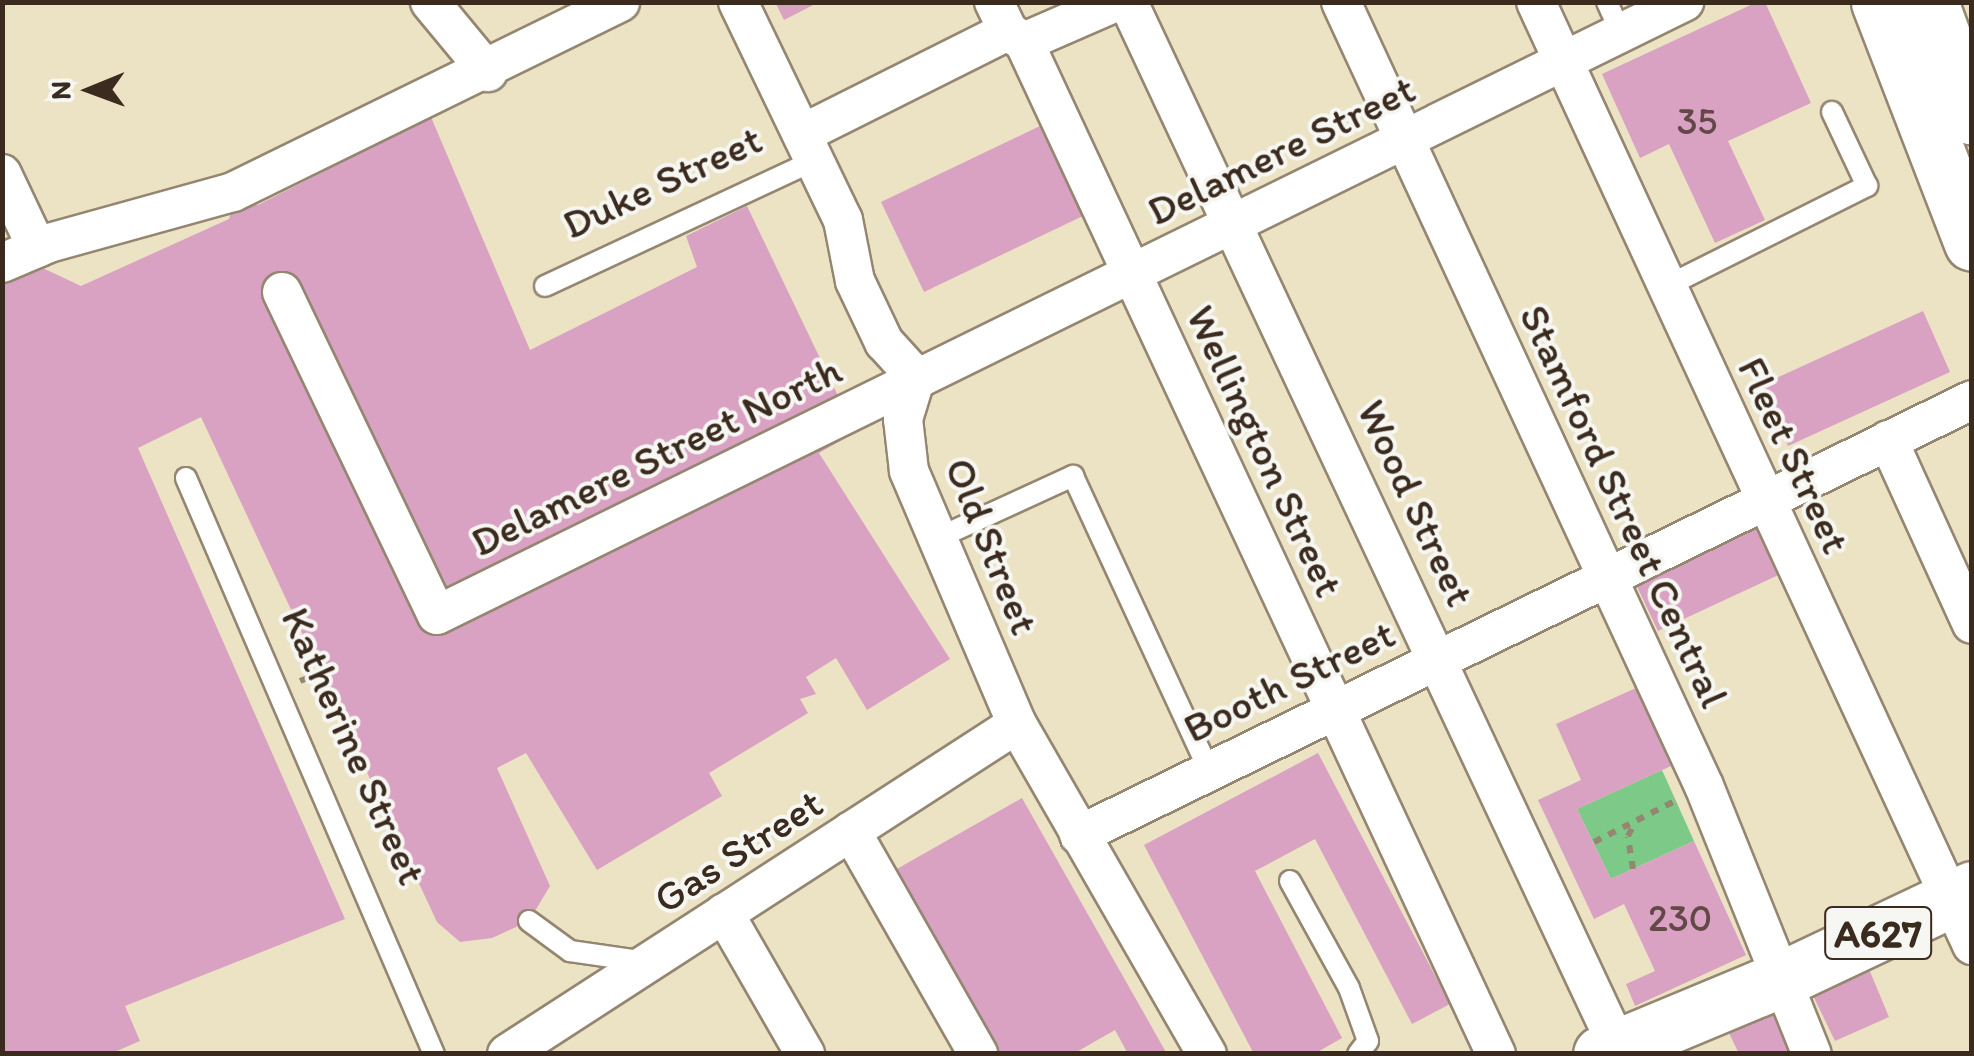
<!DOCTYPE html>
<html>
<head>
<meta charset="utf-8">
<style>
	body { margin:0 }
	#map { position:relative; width:1974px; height:1056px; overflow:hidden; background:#ece3c4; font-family:Itim,sans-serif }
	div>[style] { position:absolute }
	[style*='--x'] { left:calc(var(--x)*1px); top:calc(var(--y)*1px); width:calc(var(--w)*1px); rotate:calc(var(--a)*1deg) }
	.green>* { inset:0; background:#7dc988 }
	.building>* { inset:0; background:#d9a1c2 }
	.path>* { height:6px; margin-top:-3px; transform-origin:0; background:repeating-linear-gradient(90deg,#948671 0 8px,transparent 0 16px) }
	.roads { filter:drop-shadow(2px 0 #948671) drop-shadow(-2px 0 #948671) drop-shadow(0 2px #948671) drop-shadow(0 -2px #948671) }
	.lane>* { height:20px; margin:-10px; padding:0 10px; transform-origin:10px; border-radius:10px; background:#fff }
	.street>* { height:38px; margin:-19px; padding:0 19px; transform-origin:19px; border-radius:19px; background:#fff }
	.highway>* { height:55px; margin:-27.5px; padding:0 27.5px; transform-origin:27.5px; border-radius:27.5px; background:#fff }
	span { translate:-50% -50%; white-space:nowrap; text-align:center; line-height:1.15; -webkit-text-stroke:8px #f6f6f2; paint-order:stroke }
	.number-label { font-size:38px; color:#624847 }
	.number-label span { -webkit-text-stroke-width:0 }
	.shield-label span { padding:2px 8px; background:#f6f6f2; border:2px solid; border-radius:8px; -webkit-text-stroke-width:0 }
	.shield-label { font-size:40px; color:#3b2a1e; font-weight:700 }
	.street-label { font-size:42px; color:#3b2a1e }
	.frame { position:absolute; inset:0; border:5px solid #3b2a1e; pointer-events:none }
	.north { position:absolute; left:40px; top:40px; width:100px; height:100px; -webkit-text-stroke:8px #f6f6f2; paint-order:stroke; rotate:269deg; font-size:28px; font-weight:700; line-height:40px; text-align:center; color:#3b2a1e }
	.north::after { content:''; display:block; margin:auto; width:35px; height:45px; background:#3b2a1e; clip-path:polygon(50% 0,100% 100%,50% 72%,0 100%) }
</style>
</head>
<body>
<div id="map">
	<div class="green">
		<i style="clip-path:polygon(1662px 770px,1694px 841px,1611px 879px,1577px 809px)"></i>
	</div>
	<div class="building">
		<i style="clip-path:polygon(775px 2px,819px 2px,784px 20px)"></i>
		<i style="clip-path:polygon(1757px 2px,1765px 2px,1811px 103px,1728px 141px,1765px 220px,1715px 243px,1669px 144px,1640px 158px,1602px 74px)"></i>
		<i style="clip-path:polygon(431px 117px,530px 350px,697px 267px,686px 236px,747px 206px,840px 400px,831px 408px,847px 437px,819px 453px,950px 659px,867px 710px,836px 658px,806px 677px,816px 694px,800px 699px,808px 713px,709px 773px,722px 796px,597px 870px,526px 753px,497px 768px,550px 886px,529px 921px,492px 938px,460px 942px,437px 922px,201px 417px,138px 448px,345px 919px,125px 1006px,140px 1041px,110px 1054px,2px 1054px,2px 280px,34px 264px,81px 286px,229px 219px,235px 196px,258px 205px)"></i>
		<i style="clip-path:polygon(1044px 124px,1087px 214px,924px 292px,881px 202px)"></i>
		<i style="clip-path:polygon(1923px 311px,1950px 372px,1788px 446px,1761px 385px)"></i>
		<i style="clip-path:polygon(1762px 516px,1787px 571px,1658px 631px,1632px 576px)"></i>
		<i style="clip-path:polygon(1636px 688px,1671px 766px,1577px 809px,1611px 879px,1694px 841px,1746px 955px,1635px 1006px,1626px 984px,1655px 971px,1624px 904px,1594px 919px,1538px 800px,1581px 780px,1556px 724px)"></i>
		<i style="clip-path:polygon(1318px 753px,1450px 1004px,1412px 1024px,1315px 839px,1255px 871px,1342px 1038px,1314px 1054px,1254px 1054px,1144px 845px)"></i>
		<i style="clip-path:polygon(1022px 798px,1167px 1054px,1128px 1054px,1115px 1030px,1073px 1054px,990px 1054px,888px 874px)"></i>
		<i style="clip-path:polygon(1861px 950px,1889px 1017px,1835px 1041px,1804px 977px)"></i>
		<i style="clip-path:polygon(1782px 990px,1809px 1054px,1739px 1054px,1721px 1016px)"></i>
	</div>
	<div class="path">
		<i style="--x:300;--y:681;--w:24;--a:-22"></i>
		<i style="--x:1594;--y:842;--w:89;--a:-26.9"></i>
		<i style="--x:1633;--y:869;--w:33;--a:-99"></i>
		<i style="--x:1628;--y:836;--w:16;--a:-63"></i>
	</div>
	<div class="roads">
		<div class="lane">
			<i style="--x:1607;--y:2;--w:34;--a:66"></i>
			<i style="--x:545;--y:286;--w:300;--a:-25"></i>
			<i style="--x:1667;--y:286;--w:224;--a:-26.6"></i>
			<i style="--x:1867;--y:186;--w:82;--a:-115.3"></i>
			<i style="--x:186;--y:478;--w:627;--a:66.71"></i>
			<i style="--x:938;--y:538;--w:149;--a:-24.7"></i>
			<i style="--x:1073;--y:476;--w:325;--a:65.2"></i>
			<i style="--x:1290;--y:881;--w:122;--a:61.1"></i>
			<i style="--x:1349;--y:988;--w:56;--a:70.3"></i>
			<i style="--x:1368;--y:1041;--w:16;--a:128"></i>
			<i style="--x:529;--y:921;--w:51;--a:36.2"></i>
			<i style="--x:570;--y:951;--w:77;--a:8.2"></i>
		</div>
		<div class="street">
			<i style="--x:430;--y:2;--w:91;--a:50.4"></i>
			<i style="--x:738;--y:2;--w:242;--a:64.3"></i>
			<i style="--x:843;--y:220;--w:62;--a:78.9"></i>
			<i style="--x:855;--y:281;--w:68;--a:64.6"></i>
			<i style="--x:884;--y:342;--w:47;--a:47.6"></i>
			<i style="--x:994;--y:2;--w:32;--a:64"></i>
			<i style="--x:1008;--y:31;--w:19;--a:35"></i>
			<i style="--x:1024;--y:42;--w:1117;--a:65"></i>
			<i style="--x:1128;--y:2;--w:1152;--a:64.88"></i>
			<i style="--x:1341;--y:2;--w:864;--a:65.16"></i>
			<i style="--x:1704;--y:786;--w:289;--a:68.1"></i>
			<i style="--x:1536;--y:2;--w:1039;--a:65.19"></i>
			<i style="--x:1024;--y:42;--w:100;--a:-23.5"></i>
			<i style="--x:802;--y:134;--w:230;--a:-26.6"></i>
			<i style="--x:2;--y:174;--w:82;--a:64.7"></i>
			<i style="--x:2;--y:263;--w:51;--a:-23.1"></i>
			<i style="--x:49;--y:243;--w:191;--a:-15.5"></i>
			<i style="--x:233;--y:192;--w:431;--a:-26.1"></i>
			<i style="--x:282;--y:292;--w:358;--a:64.4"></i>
			<i style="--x:437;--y:615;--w:1390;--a:-26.18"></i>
			<i style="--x:916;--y:377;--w:44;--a:107.2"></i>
			<i style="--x:903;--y:419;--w:52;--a:83.4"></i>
			<i style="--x:909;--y:471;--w:275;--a:66.9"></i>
			<i style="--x:1017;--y:724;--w:381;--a:60.1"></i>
			<i style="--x:1888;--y:440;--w:202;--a:65.5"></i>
			<i style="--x:851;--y:831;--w:257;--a:60.3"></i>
			<i style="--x:1079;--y:835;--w:993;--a:-25.97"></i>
			<i style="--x:724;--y:913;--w:163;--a:60.1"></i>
			<i style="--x:507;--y:1054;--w:607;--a:-32.91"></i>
		</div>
		<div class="highway">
			<i style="--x:1879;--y:2;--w:258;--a:68.9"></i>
			<i style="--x:1930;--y:2;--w:122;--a:69.9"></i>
			<i style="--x:1601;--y:1054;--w:198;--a:-22.6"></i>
			<i style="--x:1784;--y:978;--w:208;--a:-25.3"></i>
		</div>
	</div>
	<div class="number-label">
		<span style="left:1697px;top:122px">35</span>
		<span style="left:1680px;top:919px">230</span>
	</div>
	<div class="shield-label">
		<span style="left:1878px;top:933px">A627</span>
	</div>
	<div class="street-label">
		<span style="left:1281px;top:150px;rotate:-26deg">Delamere Street</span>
		<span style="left:662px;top:182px;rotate:-25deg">Duke Street</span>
		<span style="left:1265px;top:451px;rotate:65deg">Wellington Street</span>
		<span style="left:1794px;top:455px;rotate:65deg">Fleet Street</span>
		<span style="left:656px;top:456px;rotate:-26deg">Delamere Street North</span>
		<span style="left:1416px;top:503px;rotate:65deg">Wood Street</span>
		<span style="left:1624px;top:506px;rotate:65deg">Stamford Street Central</span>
		<span style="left:992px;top:546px;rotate:68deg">Old Street</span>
		<span style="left:1289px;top:681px;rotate:-26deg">Booth Street</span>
		<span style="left:354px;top:746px;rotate:66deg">Katherine Street</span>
		<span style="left:738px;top:851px;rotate:-33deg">Gas Street</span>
	</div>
	<div class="frame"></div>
	<div class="north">N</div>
</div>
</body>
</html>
